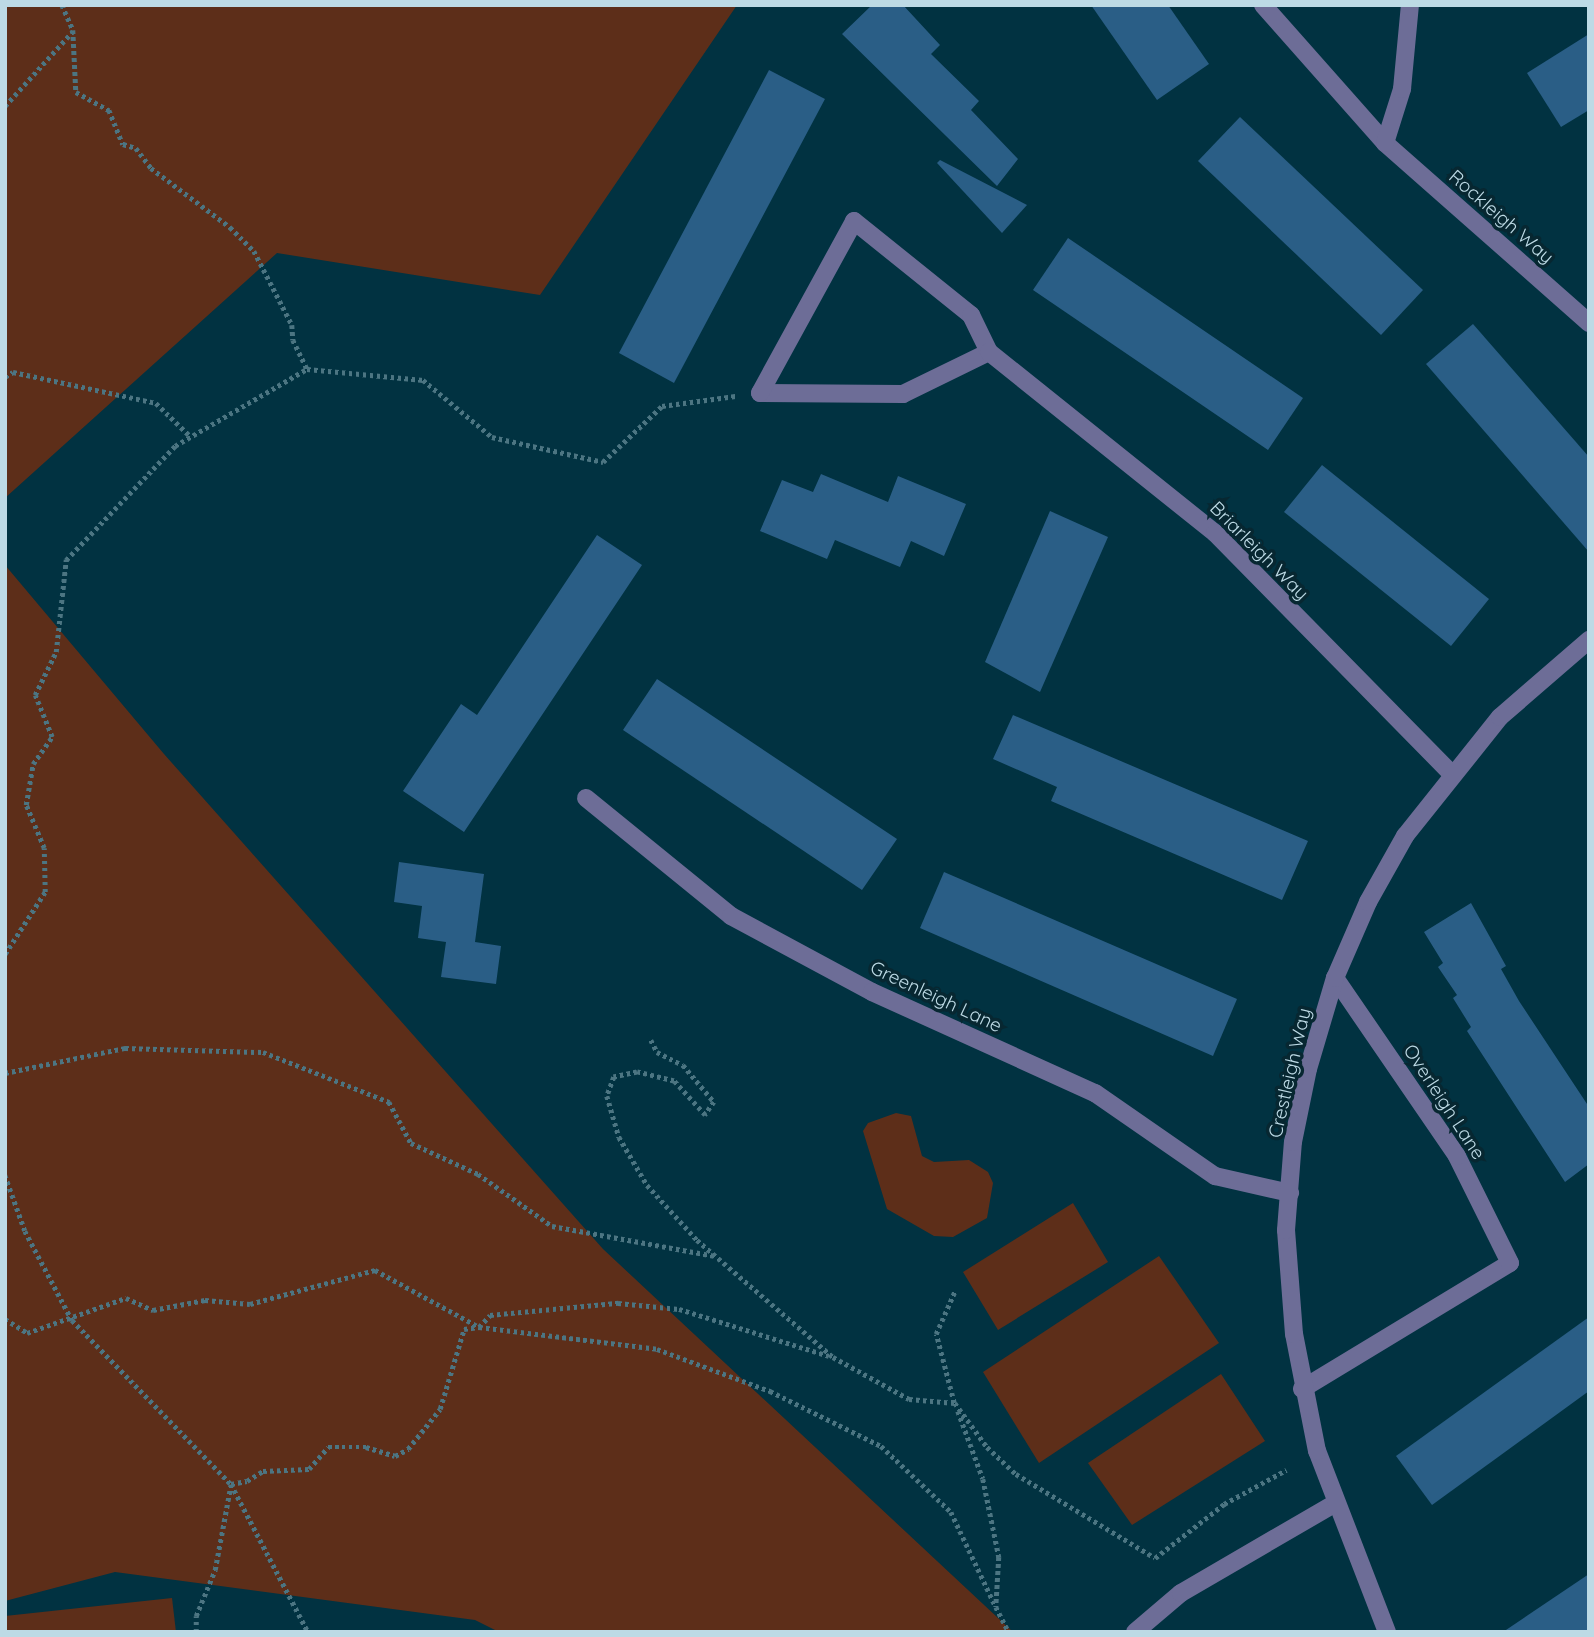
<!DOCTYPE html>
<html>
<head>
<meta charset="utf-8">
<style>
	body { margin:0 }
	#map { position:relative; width:1594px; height:1637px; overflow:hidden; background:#013241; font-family:Quicksand,sans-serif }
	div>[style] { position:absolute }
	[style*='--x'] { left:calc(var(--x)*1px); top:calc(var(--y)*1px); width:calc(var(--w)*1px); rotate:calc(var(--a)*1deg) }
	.green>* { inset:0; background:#5d2e19 }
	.building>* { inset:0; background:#2a5e86 }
	.path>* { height:4.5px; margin-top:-2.25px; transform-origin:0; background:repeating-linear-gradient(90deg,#4c7582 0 3.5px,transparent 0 7px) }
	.minor>* { height:18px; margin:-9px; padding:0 9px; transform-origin:9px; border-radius:9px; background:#6d6d97 }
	span { translate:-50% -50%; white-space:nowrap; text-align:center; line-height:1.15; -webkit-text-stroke:7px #072731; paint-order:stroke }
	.street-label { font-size:19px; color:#bddae5 }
	.frame { position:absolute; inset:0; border:7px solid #bddae5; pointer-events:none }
</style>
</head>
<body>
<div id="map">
	<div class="green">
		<i style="clip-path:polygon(5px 5px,737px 5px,540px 295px,277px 253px,5px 498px)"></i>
		<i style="clip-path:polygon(5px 565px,164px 754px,603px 1249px,1013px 1632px,499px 1632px,475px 1620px,115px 1572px,5px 1601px)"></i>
		<i style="clip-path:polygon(896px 1113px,911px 1116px,922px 1156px,934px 1162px,969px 1160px,988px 1172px,993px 1183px,987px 1218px,953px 1237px,934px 1236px,887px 1209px,863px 1131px,868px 1123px)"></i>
		<i style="clip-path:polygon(1073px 1203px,1108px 1262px,998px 1330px,963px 1272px)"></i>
		<i style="clip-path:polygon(1159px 1256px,1219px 1343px,1039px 1463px,983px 1372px)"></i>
		<i style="clip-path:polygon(1221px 1374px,1265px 1441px,1132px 1525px,1088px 1463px)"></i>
		<i style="clip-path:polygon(172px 1598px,176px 1632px,5px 1632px,5px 1616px)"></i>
	</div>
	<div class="building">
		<i style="clip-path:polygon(872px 5px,903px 5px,940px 45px,931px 54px,979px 101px,971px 110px,1018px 159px,997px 186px,842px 34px)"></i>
		<i style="clip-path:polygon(1091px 5px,1168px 5px,1209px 64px,1157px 100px)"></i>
		<i style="clip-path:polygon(1589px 34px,1589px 110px,1561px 127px,1527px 73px)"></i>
		<i style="clip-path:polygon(769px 70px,825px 99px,674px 383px,619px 353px)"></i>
		<i style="clip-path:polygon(1240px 117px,1423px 290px,1381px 335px,1198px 161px)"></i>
		<i style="clip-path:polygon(940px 160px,1027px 205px,1002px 233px,937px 163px)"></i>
		<i style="clip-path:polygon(1068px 238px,1303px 398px,1268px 450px,1033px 290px)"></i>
		<i style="clip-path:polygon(1473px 324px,1589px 457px,1589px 552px,1426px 364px)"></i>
		<i style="clip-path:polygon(1322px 465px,1489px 599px,1451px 646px,1284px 512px)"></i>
		<i style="clip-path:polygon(821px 474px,888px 502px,898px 476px,966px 504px,944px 556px,911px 541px,900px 567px,835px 540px,827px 559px,760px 531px,782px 480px,813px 492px)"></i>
		<i style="clip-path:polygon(1050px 511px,1108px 537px,1040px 692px,985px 662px)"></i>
		<i style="clip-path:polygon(597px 535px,642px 565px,464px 832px,403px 791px,461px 704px,477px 715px)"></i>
		<i style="clip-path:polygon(657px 679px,897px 839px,862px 890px,623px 730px)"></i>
		<i style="clip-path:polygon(1013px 715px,1308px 841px,1282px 900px,1051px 801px,1057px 787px,993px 759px)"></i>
		<i style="clip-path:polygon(399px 862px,484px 874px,475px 942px,501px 946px,496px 984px,441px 977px,446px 942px,418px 938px,422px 906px,394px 902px)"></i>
		<i style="clip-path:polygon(944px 872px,1237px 999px,1213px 1056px,920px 928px)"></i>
		<i style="clip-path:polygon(1471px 903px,1506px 966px,1501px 969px,1519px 1001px,1589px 1107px,1589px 1164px,1565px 1182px,1467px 1031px,1471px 1027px,1453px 998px,1457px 995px,1438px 967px,1443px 963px,1424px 932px)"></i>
		<i style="clip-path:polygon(1589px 1317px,1589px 1391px,1432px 1505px,1396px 1456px)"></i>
		<i style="clip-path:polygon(1589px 1574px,1589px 1632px,1503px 1632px)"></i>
	</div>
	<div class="path">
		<i style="--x:62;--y:5;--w:27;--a:66"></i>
		<i style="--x:73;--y:30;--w:62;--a:87.2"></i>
		<i style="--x:76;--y:92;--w:38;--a:29"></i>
		<i style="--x:109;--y:110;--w:37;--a:68"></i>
		<i style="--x:123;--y:144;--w:14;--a:17"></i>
		<i style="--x:136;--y:148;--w:25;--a:53"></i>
		<i style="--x:151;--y:168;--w:99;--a:36.8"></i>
		<i style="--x:230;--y:227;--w:34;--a:45"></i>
		<i style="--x:254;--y:251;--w:83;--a:62.8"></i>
		<i style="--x:292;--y:325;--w:15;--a:86"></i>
		<i style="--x:293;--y:340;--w:32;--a:64"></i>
		<i style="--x:5;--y:106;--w:101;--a:-47.8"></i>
		<i style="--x:5;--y:377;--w:9;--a:-32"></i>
		<i style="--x:13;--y:372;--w:146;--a:12.2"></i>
		<i style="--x:156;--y:403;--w:47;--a:44.1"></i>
		<i style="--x:5;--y:954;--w:74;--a:-57.2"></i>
		<i style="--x:45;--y:892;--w:44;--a:-91.3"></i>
		<i style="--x:44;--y:848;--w:47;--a:-112.7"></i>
		<i style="--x:26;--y:805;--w:42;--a:-80.3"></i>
		<i style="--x:33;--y:764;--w:33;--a:-55"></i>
		<i style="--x:52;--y:737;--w:45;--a:-112"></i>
		<i style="--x:35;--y:695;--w:48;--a:-64"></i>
		<i style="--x:56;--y:652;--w:93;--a:-83.8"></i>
		<i style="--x:66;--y:560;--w:158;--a:-46.3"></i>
		<i style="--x:175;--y:446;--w:153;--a:-30.3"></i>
		<i style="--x:307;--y:369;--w:117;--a:5.4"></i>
		<i style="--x:423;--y:380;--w:89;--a:39.6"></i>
		<i style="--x:492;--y:437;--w:114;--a:12.7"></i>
		<i style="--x:603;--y:462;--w:81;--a:-43.5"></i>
		<i style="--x:662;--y:406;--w:74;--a:-7.8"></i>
		<i style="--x:651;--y:1040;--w:13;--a:63"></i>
		<i style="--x:657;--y:1052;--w:29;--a:27"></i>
		<i style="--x:683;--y:1065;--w:48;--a:50"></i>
		<i style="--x:714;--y:1102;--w:16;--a:125"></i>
		<i style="--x:705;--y:1115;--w:46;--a:-132.4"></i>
		<i style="--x:674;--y:1081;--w:38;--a:-166"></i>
		<i style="--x:637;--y:1072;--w:24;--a:168"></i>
		<i style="--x:614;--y:1077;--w:20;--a:110"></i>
		<i style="--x:607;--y:1096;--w:43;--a:73.7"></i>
		<i style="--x:619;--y:1137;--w:56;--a:59.7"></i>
		<i style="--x:647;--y:1185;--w:74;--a:47.7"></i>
		<i style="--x:697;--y:1240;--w:179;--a:40.7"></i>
		<i style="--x:833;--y:1357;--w:87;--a:28.9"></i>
		<i style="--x:909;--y:1399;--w:46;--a:5"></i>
		<i style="--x:955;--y:1403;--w:54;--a:54"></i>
		<i style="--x:987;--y:1447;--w:40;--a:43"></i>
		<i style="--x:1016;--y:1474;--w:162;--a:31.1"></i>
		<i style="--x:1155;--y:1558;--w:88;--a:-38"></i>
		<i style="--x:1224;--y:1504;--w:71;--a:-28.7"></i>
		<i style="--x:5;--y:1073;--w:123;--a:-11.8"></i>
		<i style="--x:125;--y:1048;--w:138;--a:1.7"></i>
		<i style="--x:263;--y:1052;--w:136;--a:21.6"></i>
		<i style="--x:389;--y:1102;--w:47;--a:61.8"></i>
		<i style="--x:411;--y:1143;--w:74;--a:24.8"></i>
		<i style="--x:478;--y:1174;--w:90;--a:35.1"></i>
		<i style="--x:552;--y:1226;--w:166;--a:10.4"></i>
		<i style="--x:5;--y:1175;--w:59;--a:70.3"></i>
		<i style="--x:25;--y:1231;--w:101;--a:62.2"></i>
		<i style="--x:72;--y:1320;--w:228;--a:45.9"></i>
		<i style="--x:231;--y:1484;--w:167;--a:62.5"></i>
		<i style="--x:5;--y:1319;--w:26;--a:32"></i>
		<i style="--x:27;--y:1333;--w:105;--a:-19.5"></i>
		<i style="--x:126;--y:1298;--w:30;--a:24"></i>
		<i style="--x:153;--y:1310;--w:53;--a:-10.9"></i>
		<i style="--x:205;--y:1300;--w:45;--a:5.1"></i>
		<i style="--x:250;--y:1304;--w:130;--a:-15.2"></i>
		<i style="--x:375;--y:1270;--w:119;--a:28.7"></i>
		<i style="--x:479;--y:1327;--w:16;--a:-47"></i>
		<i style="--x:490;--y:1315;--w:129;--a:-5.4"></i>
		<i style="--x:618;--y:1303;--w:61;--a:5.6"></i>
		<i style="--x:679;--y:1309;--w:157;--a:17.4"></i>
		<i style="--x:954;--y:1403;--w:71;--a:-104.6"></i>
		<i style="--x:936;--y:1334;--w:47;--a:-66.2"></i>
		<i style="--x:958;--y:1411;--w:72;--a:69.8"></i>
		<i style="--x:983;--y:1479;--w:80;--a:78.4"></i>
		<i style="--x:999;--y:1557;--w:50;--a:93.4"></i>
		<i style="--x:996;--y:1607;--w:28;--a:63"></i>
		<i style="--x:196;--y:1632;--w:16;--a:-90"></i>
		<i style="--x:196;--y:1616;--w:50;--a:-67.6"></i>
		<i style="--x:215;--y:1570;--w:87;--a:-79.5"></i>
		<i style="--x:231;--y:1484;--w:16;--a:-11"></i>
		<i style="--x:247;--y:1481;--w:19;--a:-32"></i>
		<i style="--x:263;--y:1471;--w:46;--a:-2.5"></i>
		<i style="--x:309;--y:1469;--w:29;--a:-49"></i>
		<i style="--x:328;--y:1447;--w:38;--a:0"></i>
		<i style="--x:366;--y:1447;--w:30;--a:17"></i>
		<i style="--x:395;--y:1456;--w:15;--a:-28"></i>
		<i style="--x:408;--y:1449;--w:51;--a:-51.3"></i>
		<i style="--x:440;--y:1409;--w:84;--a:-73.3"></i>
		<i style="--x:464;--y:1329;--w:15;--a:-8"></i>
		<i style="--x:479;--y:1327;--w:179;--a:7"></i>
		<i style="--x:657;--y:1349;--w:121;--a:20.4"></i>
		<i style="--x:770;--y:1391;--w:124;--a:26.4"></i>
		<i style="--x:881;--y:1446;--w:96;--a:43.3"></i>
		<i style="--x:951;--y:1512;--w:105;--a:64.7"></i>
	</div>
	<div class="minor">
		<i style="--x:1263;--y:5;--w:184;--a:48.5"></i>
		<i style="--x:1385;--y:143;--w:272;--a:41.4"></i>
		<i style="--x:1385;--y:143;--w:57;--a:-72.5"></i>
		<i style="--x:1402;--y:89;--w:84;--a:-84.6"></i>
		<i style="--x:989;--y:352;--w:96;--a:154"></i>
		<i style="--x:903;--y:394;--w:143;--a:-179.6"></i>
		<i style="--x:760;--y:393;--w:196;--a:-61.3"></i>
		<i style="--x:854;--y:221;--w:150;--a:38.8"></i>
		<i style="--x:971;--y:315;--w:41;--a:64.1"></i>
		<i style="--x:989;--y:352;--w:290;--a:38.7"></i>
		<i style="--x:1215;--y:533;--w:337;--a:45.5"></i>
		<i style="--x:586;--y:798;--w:187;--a:39.1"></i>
		<i style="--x:731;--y:916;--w:160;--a:28.3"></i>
		<i style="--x:872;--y:992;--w:245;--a:24.4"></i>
		<i style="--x:1095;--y:1093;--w:146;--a:34.7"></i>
		<i style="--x:1215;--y:1176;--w:77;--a:12.8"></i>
		<i style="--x:1302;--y:1389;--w:243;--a:-31.2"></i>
		<i style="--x:1510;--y:1263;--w:119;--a:-116.4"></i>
		<i style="--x:1457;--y:1156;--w:216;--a:-124.4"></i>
		<i style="--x:1135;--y:1632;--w:60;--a:-40.3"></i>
		<i style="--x:1181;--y:1593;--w:177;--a:-30.2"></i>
		<i style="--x:1387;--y:1632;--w:194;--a:-111.1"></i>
		<i style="--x:1317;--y:1451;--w:119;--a:-101.1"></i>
		<i style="--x:1294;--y:1334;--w:104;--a:-94.4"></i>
		<i style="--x:1286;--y:1230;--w:88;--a:-85.5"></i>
		<i style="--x:1293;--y:1142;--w:75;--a:-78.4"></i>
		<i style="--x:1308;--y:1069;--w:95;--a:-73.5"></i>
		<i style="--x:1335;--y:978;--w:83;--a:-66.5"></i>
		<i style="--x:1368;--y:902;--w:76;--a:-60.7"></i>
		<i style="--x:1405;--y:836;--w:152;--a:-51.4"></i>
		<i style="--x:1500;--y:717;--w:118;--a:-40.9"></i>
	</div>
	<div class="street-label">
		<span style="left:1501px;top:217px;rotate:41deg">Rockleigh Way</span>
		<span style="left:1259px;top:551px;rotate:45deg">Briarleigh Way</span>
		<span style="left:936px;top:997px;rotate:25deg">Greenleigh Lane</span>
		<span style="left:1290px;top:1073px;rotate:-77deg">Crestleigh Way</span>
		<span style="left:1444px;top:1102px;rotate:57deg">Overleigh Lane</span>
	</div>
	<div class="frame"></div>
</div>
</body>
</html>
